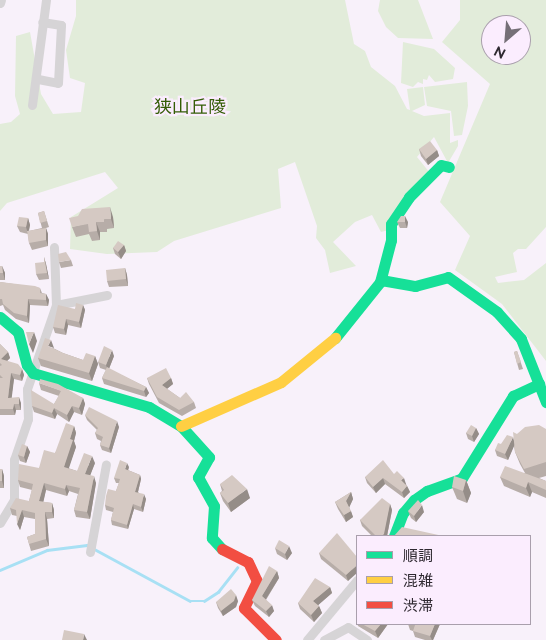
<!DOCTYPE html>
<html>
<head>
<meta charset="utf-8">
<style>
	body { margin:0 }
	#map { position:relative; width:546px; height:640px; overflow:hidden; background:#f8f1fa; font-family:Raleway,"Noto Sans JP",sans-serif }
	div>[style] { position:absolute }
	[style*='--x'] { left:calc(var(--x)*1px); top:calc(var(--y)*1px); width:calc(var(--w)*1px); rotate:calc(var(--a)*1deg) }
	.green>* { inset:0; background:#e2ecda }
	.stream>* { height:2.5px; margin:-1.25px; padding:0 1.25px; transform-origin:1.25px; border-radius:1.25px; background:#a8e0f4 }
	.street>* { height:9px; margin:-4.5px; padding:0 4.5px; transform-origin:4.5px; border-radius:4.5px; background:#d6d4d6 }
	.fast>* { height:11px; margin:-5.5px; padding:0 5.5px; transform-origin:5.5px; border-radius:5.5px; background:#16e098 }
	.slow>* { height:11px; margin:-5.5px; padding:0 5.5px; transform-origin:5.5px; border-radius:5.5px; background:#ffcf43 }
	.jam>* { height:11px; margin:-5.5px; padding:0 5.5px; transform-origin:5.5px; border-radius:5.5px; background:#f24e42 }
	.wall>* { inset:0; background:#b7ada8 }
	.shaded-wall>* { inset:0; background:#958d88 }
	.building>* { inset:0; background:#d5c9c3 }
	span { translate:-50% -50%; white-space:nowrap; text-align:center; line-height:1.15; -webkit-text-stroke:4.5px #fbedfe; paint-order:stroke }
	.park-label { font-size:18px; color:#355d07 }
	.legend { position:absolute; left:356px; top:535px; width:175px; height:90px; box-sizing:border-box; background:#fbedfe; border:1px solid #a99fac; margin:0; padding:6px 9px; list-style:none; font-size:15px; color:#2f2931 }
	.legend li { display:flex; align-items:center; gap:10px; height:25px }
	.legend b { width:25px; border:1px solid #a99fac }
	.north { position:absolute; left:481px; top:15px; width:50px; height:50px; box-sizing:border-box; background:#fbedfe; border:1px solid #a99fac; border-radius:50%; rotate:207deg; font-size:14px; font-weight:700; line-height:20px; text-align:center; color:#2f2931 }
	.north::after { content:''; display:block; margin:auto; width:18px; height:22px; background:#756f77; clip-path:polygon(50% 0,100% 100%,50% 72%,0 100%) }
</style>
</head>
<body>
<div id="map">
	<div class="green">
		<i style="clip-path:polygon(76px 0,345px 0,354px 44px,365px 51px,371px 67px,395px 86px,407px 109px,410px 110px,407px 89px,423px 87px,425px 105px,412px 111px,424px 116px,450px 113px,450px 143px,458px 140px,458px 146px,448px 163px,434px 137px,417px 157px,430px 173px,389px 230px,381px 232px,372px 215px,355px 222px,333px 242px,356px 266px,330px 273px,325px 250px,316px 238px,317px 226px,295px 162px,278px 169px,281px 208px,174px 241px,157px 252px,107px 254px,70px 249px,71px 217px,118px 188px,105px 172px,7px 203px,0 211px,0 124px,11px 122px,20px 114px,15px 96px,16px 36px,30px 32px,41px 94px,53px 114px,81px 112px,85px 83px,70px 78px,66px 50px,76px 16px)"></i>
		<i style="clip-path:polygon(380px 0,418px 0,433px 39px,398px 38px,386px 27px,378px 11px)"></i>
		<i style="clip-path:polygon(evenodd,460px 0,546px 0,546px 227px,526px 249px,518px 249px,513px 253px,517px 272px,495px 277px,498px 283px,524px 280px,546px 263px,546px 361px,502px 304px,455px 270px,470px 236px,440px 202px,490px 84px,442px 42px,460px 20px,460px 0,491px 25px,521px 25px,521px 55px,491px 55px,491px 25px)"></i>
		<i style="clip-path:polygon(403px 42px,434px 49px,455px 68px,453px 79px,435px 82px,429px 75px,427px 80px,423px 79px,423px 84px,418px 82px,413px 87px,401px 83px)"></i>
		<i style="clip-path:polygon(467px 82px,468px 106px,462px 135px,454px 136px,451px 111px,427px 106px,424px 87px)"></i>
	</div>
	<div class="stream">
		<i style="--x:0;--y:570;--w:51;--a:-23.1"></i>
		<i style="--x:47;--y:550;--w:40;--a:-7.1"></i>
		<i style="--x:87;--y:545;--w:117;--a:28.5"></i>
		<i style="--x:190;--y:601;--w:14;--a:0"></i>
		<i style="--x:204;--y:601;--w:17;--a:-33"></i>
		<i style="--x:218;--y:592;--w:31;--a:-52"></i>
	</div>
	<div class="street">
		<i style="--x:0;--y:3;--w:3;--a:-72"></i>
		<i style="--x:38;--y:79;--w:20;--a:11"></i>
		<i style="--x:58;--y:83;--w:58;--a:-87"></i>
		<i style="--x:61;--y:25;--w:19;--a:-171"></i>
		<i style="--x:32;--y:105;--w:106;--a:-82.4"></i>
		<i style="--x:56;--y:305;--w:52;--a:-11.1"></i>
		<i style="--x:0;--y:523;--w:27;--a:-59"></i>
		<i style="--x:14;--y:500;--w:40;--a:-90"></i>
		<i style="--x:14;--y:460;--w:43;--a:-71.1"></i>
		<i style="--x:28;--y:419;--w:30;--a:-92"></i>
		<i style="--x:27;--y:389;--w:89;--a:-71"></i>
		<i style="--x:56;--y:305;--w:58;--a:-92"></i>
		<i style="--x:90;--y:552;--w:89;--a:-79.7"></i>
		<i style="--x:307;--y:640;--w:78;--a:-50.2"></i>
		<i style="--x:324;--y:640;--w:27;--a:-28"></i>
		<i style="--x:348;--y:627;--w:23;--a:34"></i>
	</div>
	<div class="fast">
		<i style="--x:381;--y:280;--w:35;--a:10"></i>
		<i style="--x:415;--y:286;--w:34;--a:-15"></i>
		<i style="--x:448;--y:277;--w:60;--a:35.5"></i>
		<i style="--x:497;--y:312;--w:36;--a:48"></i>
		<i style="--x:521;--y:339;--w:68;--a:68.4"></i>
		<i style="--x:0;--y:317;--w:23;--a:40"></i>
		<i style="--x:18;--y:332;--w:34;--a:75"></i>
		<i style="--x:27;--y:365;--w:10;--a:53"></i>
		<i style="--x:33;--y:373;--w:121;--a:16.3"></i>
		<i style="--x:149;--y:407;--w:37;--a:31"></i>
		<i style="--x:181;--y:426;--w:42;--a:47.9"></i>
		<i style="--x:209;--y:457;--w:23;--a:119"></i>
		<i style="--x:198;--y:477;--w:33;--a:61"></i>
		<i style="--x:214;--y:506;--w:32;--a:94"></i>
		<i style="--x:212;--y:538;--w:15;--a:48"></i>
		<i style="--x:335;--y:338;--w:72;--a:-51.2"></i>
		<i style="--x:380;--y:282;--w:43;--a:-75.3"></i>
		<i style="--x:391;--y:240;--w:16;--a:-90"></i>
		<i style="--x:391;--y:224;--w:32;--a:-56"></i>
		<i style="--x:409;--y:197;--w:45;--a:-45"></i>
		<i style="--x:441;--y:165;--w:8;--a:14"></i>
		<i style="--x:394;--y:536;--w:25;--a:-69"></i>
		<i style="--x:403;--y:513;--w:17;--a:-50"></i>
		<i style="--x:414;--y:500;--w:16;--a:-35"></i>
		<i style="--x:427;--y:491;--w:37;--a:-20"></i>
		<i style="--x:462;--y:478;--w:97;--a:-58.1"></i>
		<i style="--x:513;--y:396;--w:29;--a:-25"></i>
	</div>
	<div class="slow">
		<i style="--x:181;--y:426;--w:109;--a:-23.7"></i>
		<i style="--x:281;--y:382;--w:70;--a:-39.2"></i>
	</div>
	<div class="jam">
		<i style="--x:222;--y:549;--w:29;--a:27"></i>
		<i style="--x:248;--y:562;--w:21;--a:65"></i>
		<i style="--x:257;--y:581;--w:30;--a:116"></i>
		<i style="--x:244;--y:608;--w:45;--a:45"></i>
	</div>
	<div class="wall">
		<i style="clip-path:polygon(419px 149px,437px 150px,439px 156px,428px 165px,421px 156px)"></i>
		<i style="clip-path:polygon(44px 211px,49px 227px,46px 228px,48px 234px,48px 246px,32px 250px,29px 243px,28px 234px,20px 232px,17px 226px,28px 218px,30px 225px,29px 231px,42px 228px,38px 213px)"></i>
		<i style="clip-path:polygon(113px 217px,114px 228px,107px 229px,107px 232px,100px 232px,100px 240px,92px 241px,89px 234px,76px 237px,72px 227px)"></i>
		<i style="clip-path:polygon(397px 222px,408px 222px,407px 228px,400px 228px)"></i>
		<i style="clip-path:polygon(124px 245px,126px 251px,121px 259px,115px 254px,113px 248px)"></i>
		<i style="clip-path:polygon(44px 257px,46px 264px,49px 279px,39px 280px,36px 274px,44px 262px)"></i>
		<i style="clip-path:polygon(71px 260px,73px 266px,61px 268px,59px 262px)"></i>
		<i style="clip-path:polygon(0 266px,2px 266px,5px 273px,5px 280px,0 280px)"></i>
		<i style="clip-path:polygon(125px 268px,127px 275px,128px 286px,109px 287px,107px 281px)"></i>
		<i style="clip-path:polygon(0 282px,40px 288px,42px 293px,46px 294px,49px 300px,48px 306px,30px 305px,29px 323px,16px 319px,5px 310px,3px 305px,0 306px)"></i>
		<i style="clip-path:polygon(83px 305px,85px 310px,81px 328px,68px 325px,66px 335px,55px 333px,53px 327px,75px 309px)"></i>
		<i style="clip-path:polygon(0 344px,8px 352px,10px 358px,7px 361px,22px 369px,24px 375px,22px 381px,14px 379px,11px 398px,21px 403px,21px 410px,16px 410px,15px 415px,0 415px)"></i>
		<i style="clip-path:polygon(53px 348px,63px 353px,83px 360px,95px 356px,98px 364px,92px 381px,41px 366px,38px 358px)"></i>
		<i style="clip-path:polygon(517px 351px,523px 369px,519px 370px,514px 352px)"></i>
		<i style="clip-path:polygon(114px 356px,109px 369px,146px 387px,149px 393px,146px 397px,104px 384px,102px 378px,106px 370px,100px 368px,98px 362px)"></i>
		<i style="clip-path:polygon(147px 378px,171px 378px,173px 384px,167px 389px,180px 398px,194px 402px,196px 408px,182px 416px,159px 403px,149px 384px)"></i>
		<i style="clip-path:polygon(39px 383px,83px 398px,85px 404px,82px 415px,74px 412px,69px 422px,57px 414px,55px 419px,34px 412px,32px 406px,54px 404px,59px 396px,41px 390px)"></i>
		<i style="clip-path:polygon(85px 415px,119px 427px,111px 453px,102px 450px,100px 445px,101px 441px,97px 439px,95px 433px,97px 430px,87px 420px)"></i>
		<i style="clip-path:polygon(74px 426px,76px 433px,74px 441px,76px 447px,68px 468px,77px 471px,95px 463px,90px 475px,96px 483px,90px 519px,76px 517px,74px 510px,78px 494px,69px 491px,67px 496px,46px 490px,43px 502px,52px 503px,54px 510px,54px 518px,47px 519px,49px 546px,31px 551px,27px 537px,35px 534px,35px 519px,24px 517px,20px 530px,17px 516px,12px 515px,10px 508px,29px 501px,32px 490px,20px 487px,18px 480px,39px 468px,55px 453px)"></i>
		<i style="clip-path:polygon(476px 428px,479px 434px,474px 442px,468px 439px,466px 433px)"></i>
		<i style="clip-path:polygon(546px 429px,546px 476px,539px 478px,546px 481px,546px 498px,532px 492px,530px 497px,504px 486px,500px 477px,525px 473px,520px 464px,515px 452px,514px 445px,508px 460px,497px 456px,495px 450px,501px 444px,514px 441px,517px 434px)"></i>
		<i style="clip-path:polygon(27px 446px,30px 452px,26px 463px,20px 461px,18px 455px)"></i>
		<i style="clip-path:polygon(129px 467px,128px 470px,140px 475px,141px 479px,138px 492px,146px 499px,143px 512px,134px 509px,128px 529px,112px 525px,111px 520px,113px 512px,106px 510px,105px 505px,116px 491px,119px 483px,116px 483px,114px 478px)"></i>
		<i style="clip-path:polygon(0 469px,2px 469px,4px 476px,4px 488px,0 488px)"></i>
		<i style="clip-path:polygon(394px 474px,406px 484px,410px 492px,404px 498px,385px 484px,376px 493px,367px 483px,365px 477px)"></i>
		<i style="clip-path:polygon(466px 480px,471px 493px,467px 503px,457px 499px,452px 487px)"></i>
		<i style="clip-path:polygon(220px 484px,250px 498px,231px 512px,223px 501px,220px 493px,222px 491px)"></i>
		<i style="clip-path:polygon(351px 492px,353px 499px,349px 507px,353px 517px,346px 522px,338px 509px,335px 502px)"></i>
		<i style="clip-path:polygon(390px 504px,392px 510px,387px 536px,372px 536px,362px 526px,360px 520px)"></i>
		<i style="clip-path:polygon(408px 511px,424px 512px,416px 522px,411px 518px)"></i>
		<i style="clip-path:polygon(275px 548px,292px 553px,287px 560px,277px 554px)"></i>
		<i style="clip-path:polygon(319px 553px,357px 557px,348px 581px,321px 559px)"></i>
		<i style="clip-path:polygon(277px 571px,279px 578px,266px 600px,274px 611px,269px 617px,255px 606px,252px 600px)"></i>
		<i style="clip-path:polygon(330px 587px,332px 593px,318px 605px,319px 606px,322px 613px,314px 622px,300px 609px,298px 603px)"></i>
		<i style="clip-path:polygon(238px 601px,236px 607px,223px 616px,218px 608px,216px 602px)"></i>
		<i style="clip-path:polygon(357px 619px,357px 624px,388px 624px,378px 638px,358px 626px,356px 620px)"></i>
		<i style="clip-path:polygon(408px 624px,440px 624px,433px 640px,425px 640px,415px 637px,413px 631px,410px 630px)"></i>
	</div>
	<div class="shaded-wall">
		<i style="clip-path:polygon(437px 150px,439px 156px,428px 165px,426px 159px)"></i>
		<i style="clip-path:polygon(110px 207px,113px 217px,114px 228px,111px 219px)"></i>
		<i style="clip-path:polygon(405px 216px,408px 222px,407px 228px,405px 222px)"></i>
		<i style="clip-path:polygon(28px 218px,30px 225px,28px 234px,26px 227px)"></i>
		<i style="clip-path:polygon(96px 222px,100px 232px,100px 240px,97px 231px)"></i>
		<i style="clip-path:polygon(46px 228px,48px 234px,48px 246px,46px 240px)"></i>
		<i style="clip-path:polygon(124px 245px,126px 251px,121px 259px,118px 252px)"></i>
		<i style="clip-path:polygon(44px 257px,46px 264px,49px 279px,47px 273px)"></i>
		<i style="clip-path:polygon(2px 266px,5px 273px,5px 280px,3px 273px)"></i>
		<i style="clip-path:polygon(125px 268px,127px 275px,128px 286px,126px 279px)"></i>
		<i style="clip-path:polygon(46px 294px,49px 300px,48px 306px,46px 300px)"></i>
		<i style="clip-path:polygon(28px 299px,30px 305px,29px 323px,27px 316px)"></i>
		<i style="clip-path:polygon(83px 305px,85px 310px,81px 328px,79px 322px)"></i>
		<i style="clip-path:polygon(66px 319px,68px 325px,66px 335px,64px 329px)"></i>
		<i style="clip-path:polygon(34px 332px,37px 341px,33px 353px,29px 344px)"></i>
		<i style="clip-path:polygon(51px 340px,54px 348px,48px 346px)"></i>
		<i style="clip-path:polygon(112px 350px,114px 356px,108px 371px,106px 365px)"></i>
		<i style="clip-path:polygon(8px 352px,10px 358px,3px 365px,1px 359px)"></i>
		<i style="clip-path:polygon(95px 356px,98px 364px,92px 381px,89px 373px)"></i>
		<i style="clip-path:polygon(22px 369px,24px 375px,22px 381px,20px 375px)"></i>
		<i style="clip-path:polygon(11px 373px,14px 379px,11px 404px,8px 398px)"></i>
		<i style="clip-path:polygon(171px 378px,173px 384px,164px 391px,162px 385px)"></i>
		<i style="clip-path:polygon(146px 387px,149px 393px,146px 397px,144px 391px)"></i>
		<i style="clip-path:polygon(19px 397px,21px 403px,21px 410px,19px 404px)"></i>
		<i style="clip-path:polygon(83px 398px,85px 404px,82px 415px,79px 408px)"></i>
		<i style="clip-path:polygon(14px 404px,16px 410px,15px 415px,13px 409px)"></i>
		<i style="clip-path:polygon(72px 406px,74px 412px,69px 422px,67px 415px)"></i>
		<i style="clip-path:polygon(54px 408px,57px 414px,55px 419px,52px 413px)"></i>
		<i style="clip-path:polygon(117px 421px,119px 427px,111px 453px,109px 448px)"></i>
		<i style="clip-path:polygon(74px 426px,76px 433px,74px 441px,76px 447px,67px 474px,64px 467px,70px 439px)"></i>
		<i style="clip-path:polygon(476px 428px,479px 434px,474px 442px,472px 436px)"></i>
		<i style="clip-path:polygon(513px 437px,515px 444px,508px 460px,505px 454px)"></i>
		<i style="clip-path:polygon(27px 446px,30px 452px,26px 463px,24px 457px)"></i>
		<i style="clip-path:polygon(92px 456px,95px 463px,88px 481px,85px 474px)"></i>
		<i style="clip-path:polygon(127px 463px,129px 467px,127px 474px,125px 469px)"></i>
		<i style="clip-path:polygon(2px 469px,4px 476px,4px 488px,2px 481px)"></i>
		<i style="clip-path:polygon(140px 475px,141px 479px,137px 496px,135px 492px)"></i>
		<i style="clip-path:polygon(94px 476px,96px 483px,90px 519px,87px 512px)"></i>
		<i style="clip-path:polygon(383px 478px,385px 484px,376px 493px,373px 487px)"></i>
		<i style="clip-path:polygon(404px 478px,406px 484px,403px 487px,401px 480px)"></i>
		<i style="clip-path:polygon(466px 480px,471px 493px,467px 503px,463px 491px)"></i>
		<i style="clip-path:polygon(528px 482px,532px 492px,530px 497px,526px 488px)"></i>
		<i style="clip-path:polygon(44px 483px,46px 490px,42px 508px,39px 501px)"></i>
		<i style="clip-path:polygon(66px 485px,69px 491px,67px 496px,65px 489px)"></i>
		<i style="clip-path:polygon(407px 486px,410px 492px,404px 498px,402px 492px)"></i>
		<i style="clip-path:polygon(247px 489px,250px 498px,231px 512px,228px 503px)"></i>
		<i style="clip-path:polygon(351px 492px,353px 499px,349px 508px,346px 501px)"></i>
		<i style="clip-path:polygon(144px 494px,146px 499px,143px 512px,141px 507px)"></i>
		<i style="clip-path:polygon(52px 503px,54px 510px,54px 518px,52px 512px)"></i>
		<i style="clip-path:polygon(133px 504px,134px 509px,128px 529px,127px 525px)"></i>
		<i style="clip-path:polygon(390px 504px,392px 510px,387px 536px,382px 536px)"></i>
		<i style="clip-path:polygon(422px 505px,424px 512px,416px 522px,414px 516px)"></i>
		<i style="clip-path:polygon(22px 510px,24px 517px,20px 530px,17px 524px)"></i>
		<i style="clip-path:polygon(351px 511px,353px 517px,346px 522px,344px 515px)"></i>
		<i style="clip-path:polygon(45px 512px,47px 519px,49px 546px,46px 539px)"></i>
		<i style="clip-path:polygon(289px 546px,292px 553px,287px 560px,285px 554px)"></i>
		<i style="clip-path:polygon(357px 565px,357px 573px,348px 581px,346px 575px)"></i>
		<i style="clip-path:polygon(277px 571px,279px 578px,264px 602px,262px 596px)"></i>
		<i style="clip-path:polygon(330px 587px,332px 593px,316px 607px,313px 601px)"></i>
		<i style="clip-path:polygon(236px 595px,238px 601px,236px 607px,223px 616px,221px 611px)"></i>
		<i style="clip-path:polygon(272px 605px,274px 611px,269px 617px,266px 611px)"></i>
		<i style="clip-path:polygon(319px 606px,322px 613px,314px 622px,311px 615px)"></i>
		<i style="clip-path:polygon(381px 624px,388px 624px,378px 638px,375px 631px)"></i>
		<i style="clip-path:polygon(435px 624px,440px 624px,433px 640px,432px 640px,430px 636px)"></i>
		<i style="clip-path:polygon(84px 634px,87px 640px,83px 640px)"></i>
	</div>
	<div class="building">
		<i style="clip-path:polygon(430px 141px,437px 150px,426px 159px,419px 149px)"></i>
		<i style="clip-path:polygon(110px 207px,111px 219px,104px 219px,104px 222px,96px 222px,97px 231px,89px 232px,88px 224px,72px 227px,69px 218px,78px 216px,82px 209px)"></i>
		<i style="clip-path:polygon(44px 211px,47px 221px,40px 223px,38px 213px)"></i>
		<i style="clip-path:polygon(401px 216px,405px 216px,405px 222px,397px 222px)"></i>
		<i style="clip-path:polygon(19px 217px,28px 218px,26px 227px,17px 226px)"></i>
		<i style="clip-path:polygon(46px 228px,46px 240px,29px 243px,27px 231px)"></i>
		<i style="clip-path:polygon(118px 241px,124px 245px,118px 252px,113px 248px)"></i>
		<i style="clip-path:polygon(66px 252px,71px 260px,59px 262px,58px 254px)"></i>
		<i style="clip-path:polygon(44px 257px,47px 273px,36px 274px,35px 263px,44px 262px)"></i>
		<i style="clip-path:polygon(0 266px,2px 266px,3px 273px,0 273px)"></i>
		<i style="clip-path:polygon(125px 268px,126px 279px,107px 281px,106px 270px)"></i>
		<i style="clip-path:polygon(0 282px,35px 286px,40px 288px,40px 293px,46px 294px,46px 300px,28px 299px,27px 316px,14px 313px,3px 304px,2px 299px,0 299px)"></i>
		<i style="clip-path:polygon(76px 303px,83px 305px,79px 322px,66px 319px,64px 329px,53px 327px,58px 305px,75px 309px)"></i>
		<i style="clip-path:polygon(26px 332px,34px 332px,29px 344px)"></i>
		<i style="clip-path:polygon(45px 338px,51px 340px,48px 346px,63px 353px,83px 360px,86px 353px,95px 356px,89px 373px,38px 358px)"></i>
		<i style="clip-path:polygon(0 344px,8px 352px,1px 359px,18px 364px,22px 369px,20px 375px,11px 373px,8px 398px,19px 397px,19px 404px,14px 404px,13px 409px,0 409px,0 378px,3px 378px,0 375px,0 366px,2px 365px,0 363px)"></i>
		<i style="clip-path:polygon(104px 346px,112px 350px,106px 365px,98px 362px)"></i>
		<i style="clip-path:polygon(517px 351px,521px 362px,517px 364px,514px 352px)"></i>
		<i style="clip-path:polygon(107px 367px,146px 387px,144px 391px,102px 378px)"></i>
		<i style="clip-path:polygon(166px 368px,171px 378px,162px 385px,180px 398px,186px 392px,194px 402px,179px 410px,157px 397px,147px 378px)"></i>
		<i style="clip-path:polygon(40px 379px,58px 384px,83px 398px,79px 408px,72px 406px,67px 415px,54px 408px,52px 413px,32px 406px,31px 390px,54px 404px,61px 391px,39px 383px)"></i>
		<i style="clip-path:polygon(89px 407px,117px 421px,109px 448px,100px 445px,103px 437px,95px 433px,98px 428px,85px 415px)"></i>
		<i style="clip-path:polygon(66px 423px,74px 426px,70px 439px,73px 440px,64px 467px,77px 471px,84px 453px,92px 456px,85px 474px,94px 476px,87px 512px,74px 510px,80px 488px,66px 485px,65px 489px,44px 483px,39px 501px,52px 503px,52px 512px,45px 512px,46px 539px,29px 544px,27px 537px,35px 534px,35px 513px,22px 510px,17px 524px,16px 510px,10px 508px,16px 498px,29px 501px,33px 484px,18px 480px,19px 464px,39px 468px,44px 450px,55px 453px)"></i>
		<i style="clip-path:polygon(471px 425px,476px 428px,472px 436px,466px 433px)"></i>
		<i style="clip-path:polygon(539px 425px,546px 429px,546px 462px,524px 469px,515px 452px,513px 432px,517px 434px,525px 427px)"></i>
		<i style="clip-path:polygon(507px 435px,513px 437px,505px 454px,495px 450px,498px 443px,501px 444px)"></i>
		<i style="clip-path:polygon(22px 444px,27px 446px,24px 457px,18px 455px)"></i>
		<i style="clip-path:polygon(120px 460px,127px 463px,125px 469px,140px 475px,135px 492px,144px 494px,141px 507px,133px 504px,127px 525px,111px 520px,114px 508px,105px 505px,106px 496px,108px 489px,116px 491px,120px 479px,114px 478px)"></i>
		<i style="clip-path:polygon(383px 460px,394px 474px,397px 471px,404px 478px,401px 480px,407px 486px,402px 492px,383px 478px,373px 487px,365px 477px)"></i>
		<i style="clip-path:polygon(505px 466px,546px 481px,546px 490px,528px 482px,526px 488px,500px 477px)"></i>
		<i style="clip-path:polygon(0 469px,2px 469px,2px 481px,0 481px)"></i>
		<i style="clip-path:polygon(232px 475px,247px 489px,228px 503px,220px 493px,224px 490px,220px 484px)"></i>
		<i style="clip-path:polygon(454px 476px,466px 480px,463px 491px,452px 487px)"></i>
		<i style="clip-path:polygon(351px 492px,346px 501px,351px 511px,344px 515px,335px 502px)"></i>
		<i style="clip-path:polygon(382px 498px,390px 504px,384px 534px,382px 536px,376px 536px,360px 520px)"></i>
		<i style="clip-path:polygon(418px 500px,422px 505px,414px 516px,408px 511px)"></i>
		<i style="clip-path:polygon(402px 527px,443px 536px,394px 536px)"></i>
		<i style="clip-path:polygon(337px 533px,357px 557px,357px 565px,346px 575px,319px 553px)"></i>
		<i style="clip-path:polygon(279px 540px,289px 546px,285px 554px,275px 548px)"></i>
		<i style="clip-path:polygon(269px 566px,277px 571px,262px 596px,272px 605px,266px 611px,252px 600px)"></i>
		<i style="clip-path:polygon(315px 578px,330px 587px,313px 601px,319px 606px,311px 615px,298px 603px)"></i>
		<i style="clip-path:polygon(231px 589px,236px 595px,234px 601px,221px 611px,216px 602px)"></i>
		<i style="clip-path:polygon(362px 624px,381px 624px,375px 631px)"></i>
		<i style="clip-path:polygon(408px 624px,435px 624px,430px 636px,413px 631px,415px 625px)"></i>
		<i style="clip-path:polygon(64px 630px,84px 634px,83px 640px,62px 640px)"></i>
	</div>
	<div class="park-label">
		<span style="left:190px;top:107px">狭山丘陵</span>
	</div>
	<ul class="legend">
	<li><b style="height:6px;background:#16e098"></b>順調</li>
	<li><b style="height:6px;background:#ffcf43"></b>混雑</li>
	<li><b style="height:6px;background:#f24e42"></b>渋滞</li>
	</ul>
	<div class="north">N</div>
</div>
</body>
</html>
